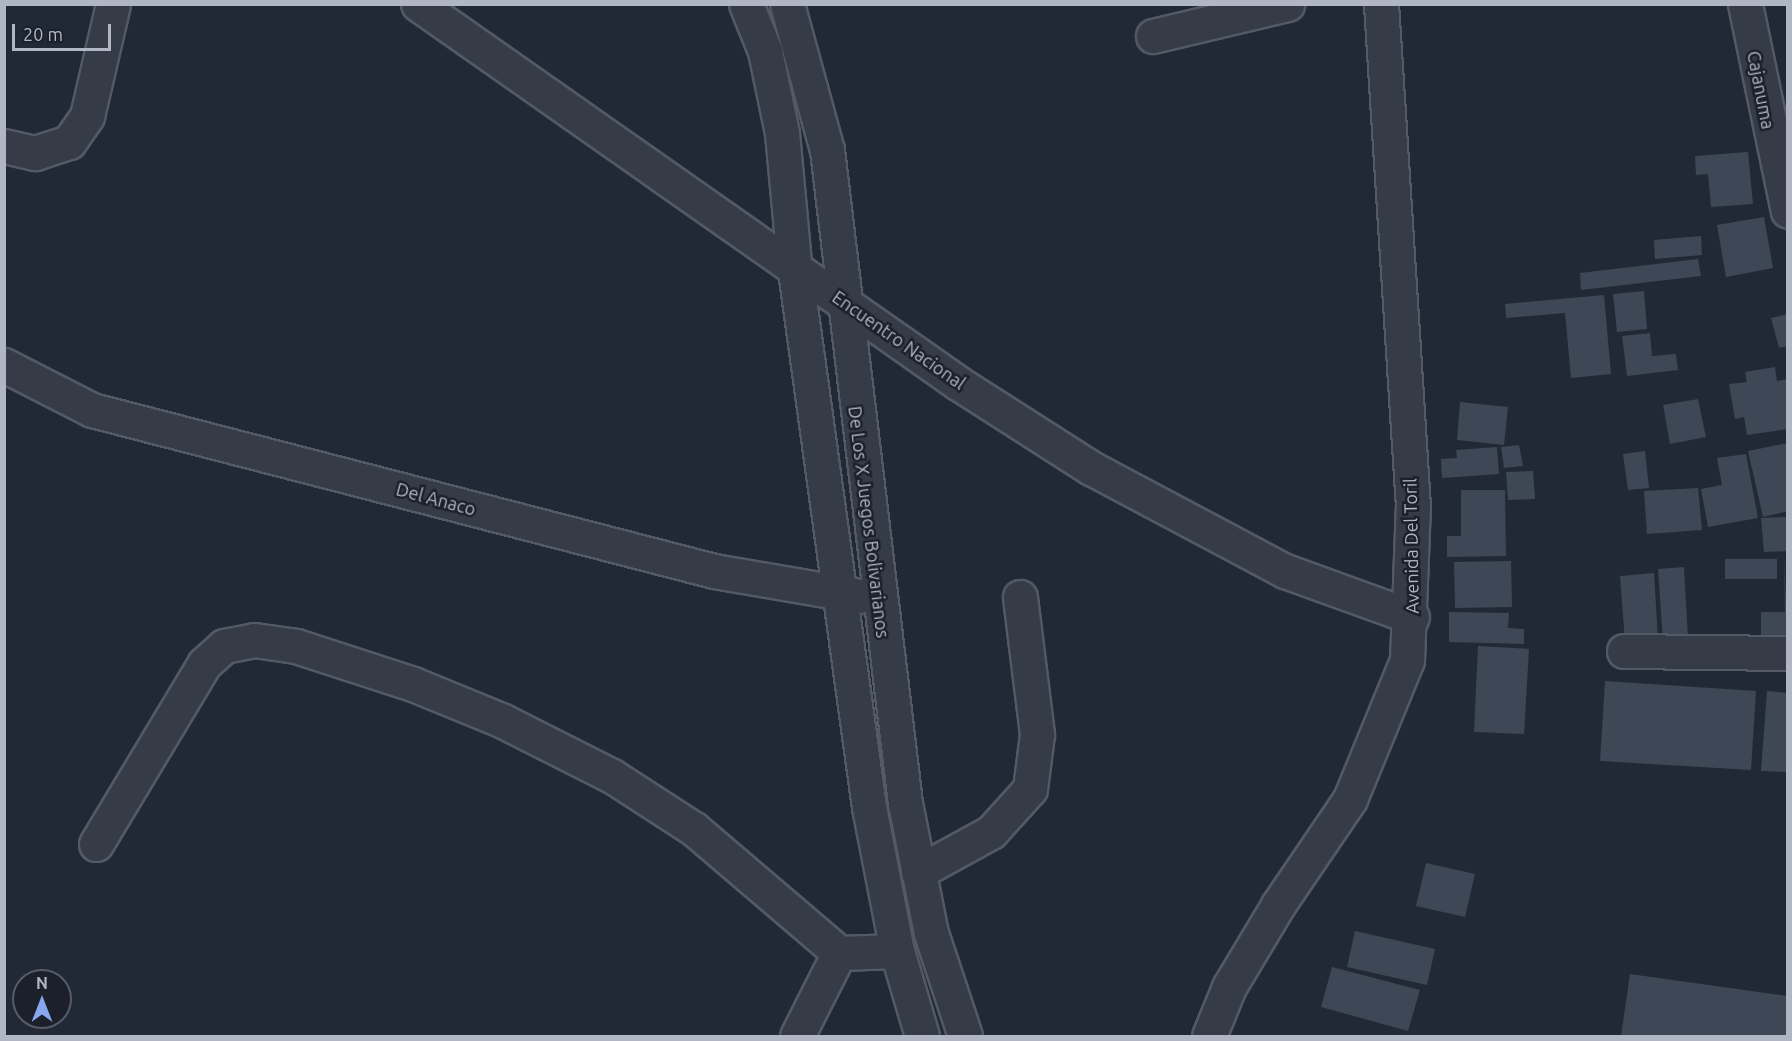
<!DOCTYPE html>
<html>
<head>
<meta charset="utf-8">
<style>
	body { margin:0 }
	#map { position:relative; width:1792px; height:1041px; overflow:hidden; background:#222936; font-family:Ubuntu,sans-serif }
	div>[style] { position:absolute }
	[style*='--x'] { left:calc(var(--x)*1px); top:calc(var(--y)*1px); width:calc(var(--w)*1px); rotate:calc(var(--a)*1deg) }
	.building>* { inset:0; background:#3e4756 }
	.roads { filter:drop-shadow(2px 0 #535965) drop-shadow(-2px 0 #535965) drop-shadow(0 2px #535965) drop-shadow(0 -2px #535965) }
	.minor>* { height:33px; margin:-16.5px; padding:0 16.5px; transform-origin:16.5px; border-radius:16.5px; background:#353b47 }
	span { translate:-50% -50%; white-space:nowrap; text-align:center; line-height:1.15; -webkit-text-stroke:5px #1b202b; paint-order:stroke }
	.street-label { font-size:18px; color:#b0b6c3 }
	.frame { position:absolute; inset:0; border:6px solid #b0b6c3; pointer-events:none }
	.north { position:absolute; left:12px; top:969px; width:60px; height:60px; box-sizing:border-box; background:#1b202b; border:2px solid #575c68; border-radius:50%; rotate:0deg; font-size:16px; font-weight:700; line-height:24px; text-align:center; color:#b0b6c3 }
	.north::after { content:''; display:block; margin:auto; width:21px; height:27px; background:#88a7f0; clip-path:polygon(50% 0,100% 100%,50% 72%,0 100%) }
	.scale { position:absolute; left:12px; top:24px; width:99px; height:27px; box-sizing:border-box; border:3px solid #b0b6c3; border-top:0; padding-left:8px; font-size:18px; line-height:21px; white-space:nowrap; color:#b0b6c3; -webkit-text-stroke:4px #1b202b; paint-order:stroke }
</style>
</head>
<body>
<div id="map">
	<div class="building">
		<i style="clip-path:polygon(1748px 152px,1753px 204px,1711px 207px,1708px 174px,1696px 175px,1695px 156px)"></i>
		<i style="clip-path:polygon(1764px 217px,1773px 268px,1726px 277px,1717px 225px)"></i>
		<i style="clip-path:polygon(1701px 236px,1702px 255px,1655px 259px,1654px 240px)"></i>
		<i style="clip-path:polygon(1698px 259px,1701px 276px,1581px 290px,1580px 273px)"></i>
		<i style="clip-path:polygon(1644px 291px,1647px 329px,1617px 332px,1613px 294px)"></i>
		<i style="clip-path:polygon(1604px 295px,1611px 374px,1571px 378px,1565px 313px,1506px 318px,1505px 304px)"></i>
		<i style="clip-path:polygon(1788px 314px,1788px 346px,1779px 348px,1771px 318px)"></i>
		<i style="clip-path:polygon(1650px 333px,1652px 356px,1676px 354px,1678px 370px,1627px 376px,1622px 336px)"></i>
		<i style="clip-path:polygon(1775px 367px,1777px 381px,1788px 379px,1788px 429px,1747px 435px,1744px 417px,1735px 419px,1729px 384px,1747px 382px,1745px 372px)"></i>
		<i style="clip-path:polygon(1698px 399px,1706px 437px,1670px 444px,1663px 405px)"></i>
		<i style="clip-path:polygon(1460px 402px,1508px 407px,1504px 445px,1457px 440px)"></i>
		<i style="clip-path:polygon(1788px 443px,1788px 511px,1763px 517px,1748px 451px)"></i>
		<i style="clip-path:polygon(1519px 445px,1523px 466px,1504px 468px,1501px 447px)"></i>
		<i style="clip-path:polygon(1497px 447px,1499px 474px,1442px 478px,1441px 459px,1457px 458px,1456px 450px)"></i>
		<i style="clip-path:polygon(1645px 451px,1649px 488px,1628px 490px,1623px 454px)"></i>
		<i style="clip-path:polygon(1746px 454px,1758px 518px,1708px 527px,1701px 489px,1722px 485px,1717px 458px)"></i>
		<i style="clip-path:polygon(1533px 471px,1535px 499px,1508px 500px,1506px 472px)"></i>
		<i style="clip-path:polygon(1698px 488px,1702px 530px,1647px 534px,1644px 491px)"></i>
		<i style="clip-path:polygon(1461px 490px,1505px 490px,1506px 556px,1447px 557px,1447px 536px,1461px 536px)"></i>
		<i style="clip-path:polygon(1788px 517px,1788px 551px,1764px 552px,1761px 518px)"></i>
		<i style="clip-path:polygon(1725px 559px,1777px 559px,1777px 579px,1725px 579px)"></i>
		<i style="clip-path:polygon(1784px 559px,1788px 645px,1761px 645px,1761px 612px,1785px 612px)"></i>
		<i style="clip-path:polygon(1511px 561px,1512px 607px,1455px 608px,1454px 562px)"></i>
		<i style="clip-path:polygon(1684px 567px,1688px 639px,1663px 641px,1658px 569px)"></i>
		<i style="clip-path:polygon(1654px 573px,1658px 639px,1625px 642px,1620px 576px)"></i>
		<i style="clip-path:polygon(1449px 612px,1509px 613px,1508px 628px,1524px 629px,1524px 644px,1449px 642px)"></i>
		<i style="clip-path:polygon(1478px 646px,1529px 649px,1524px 734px,1474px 732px)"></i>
		<i style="clip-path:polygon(1605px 681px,1756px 691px,1751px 770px,1600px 761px)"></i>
		<i style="clip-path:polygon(1767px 691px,1788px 693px,1788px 772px,1761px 771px)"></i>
		<i style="clip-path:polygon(1426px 863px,1475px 874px,1465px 917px,1416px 906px)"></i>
		<i style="clip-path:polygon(1355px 931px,1435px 949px,1427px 985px,1347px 967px)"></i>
		<i style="clip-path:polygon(1332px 967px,1420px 990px,1408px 1031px,1321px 1007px)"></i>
		<i style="clip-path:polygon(1630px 974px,1788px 996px,1788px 1036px,1621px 1036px)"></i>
	</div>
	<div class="roads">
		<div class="minor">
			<i style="--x:418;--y:4;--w:660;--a:35.06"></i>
			<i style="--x:958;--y:383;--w:158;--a:32.6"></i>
			<i style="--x:1091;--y:468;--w:220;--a:28"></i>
			<i style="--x:1285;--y:571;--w:135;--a:19.9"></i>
			<i style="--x:746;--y:4;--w:51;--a:68"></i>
			<i style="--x:765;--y:51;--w:84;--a:78.3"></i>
			<i style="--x:782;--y:133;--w:131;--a:84.7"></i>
			<i style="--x:794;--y:263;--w:549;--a:82.15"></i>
			<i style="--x:869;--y:807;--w:147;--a:79"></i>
			<i style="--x:897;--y:951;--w:89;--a:73.6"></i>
			<i style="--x:787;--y:4;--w:151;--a:74.7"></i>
			<i style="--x:827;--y:150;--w:658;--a:83.19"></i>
			<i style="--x:905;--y:803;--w:133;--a:78.7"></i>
			<i style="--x:931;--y:933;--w:108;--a:71.7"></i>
			<i style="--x:1745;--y:4;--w:211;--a:78.3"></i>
			<i style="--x:1153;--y:36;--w:138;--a:-13.4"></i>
			<i style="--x:4;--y:146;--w:32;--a:13"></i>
			<i style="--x:35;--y:153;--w:36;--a:-18"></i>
			<i style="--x:69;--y:142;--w:32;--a:-55"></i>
			<i style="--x:87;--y:116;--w:115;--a:-76.9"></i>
			<i style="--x:4;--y:365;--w:99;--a:27.1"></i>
			<i style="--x:92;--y:410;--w:642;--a:14.51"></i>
			<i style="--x:714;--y:571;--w:148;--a:9.7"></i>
			<i style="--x:1624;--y:651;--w:164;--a:0.7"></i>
			<i style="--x:96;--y:844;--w:210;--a:-59"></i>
			<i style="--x:204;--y:664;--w:27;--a:-42"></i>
			<i style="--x:224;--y:646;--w:31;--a:-11"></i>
			<i style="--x:254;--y:640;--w:42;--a:8.1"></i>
			<i style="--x:296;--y:646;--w:123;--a:18"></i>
			<i style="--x:413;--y:684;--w:97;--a:22.3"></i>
			<i style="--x:503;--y:721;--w:122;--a:26.8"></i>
			<i style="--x:612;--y:776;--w:98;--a:32.9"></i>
			<i style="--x:694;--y:829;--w:191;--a:40.5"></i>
			<i style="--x:918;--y:872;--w:83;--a:-28.7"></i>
			<i style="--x:991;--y:832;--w:58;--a:-47.8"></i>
			<i style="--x:1030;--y:789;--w:55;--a:-82.7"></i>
			<i style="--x:1037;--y:734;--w:138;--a:-97.1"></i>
			<i style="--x:797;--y:1036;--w:93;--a:-63.2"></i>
			<i style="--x:839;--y:953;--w:58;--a:-2"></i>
			<i style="--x:1209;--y:1036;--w:53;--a:-67.8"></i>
			<i style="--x:1229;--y:987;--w:96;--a:-59.1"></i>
			<i style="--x:1278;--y:905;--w:128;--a:-55.8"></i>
			<i style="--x:1350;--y:799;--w:150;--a:-67.7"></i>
			<i style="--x:1407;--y:660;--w:153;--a:-87.8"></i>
			<i style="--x:1413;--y:507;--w:504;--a:-93.64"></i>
		</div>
	</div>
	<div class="street-label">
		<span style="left:1761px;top:90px;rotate:79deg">Cajanuma</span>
		<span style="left:899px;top:340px;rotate:35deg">Encuentro Nacional</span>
		<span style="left:436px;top:499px;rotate:15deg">Del Anaco</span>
		<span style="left:869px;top:522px;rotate:83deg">De Los X Juegos Bolivarianos</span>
		<span style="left:1411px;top:546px;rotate:-91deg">Avenida Del Toril</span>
	</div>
	<div class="frame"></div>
	<div class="north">N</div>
	<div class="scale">20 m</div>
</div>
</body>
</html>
